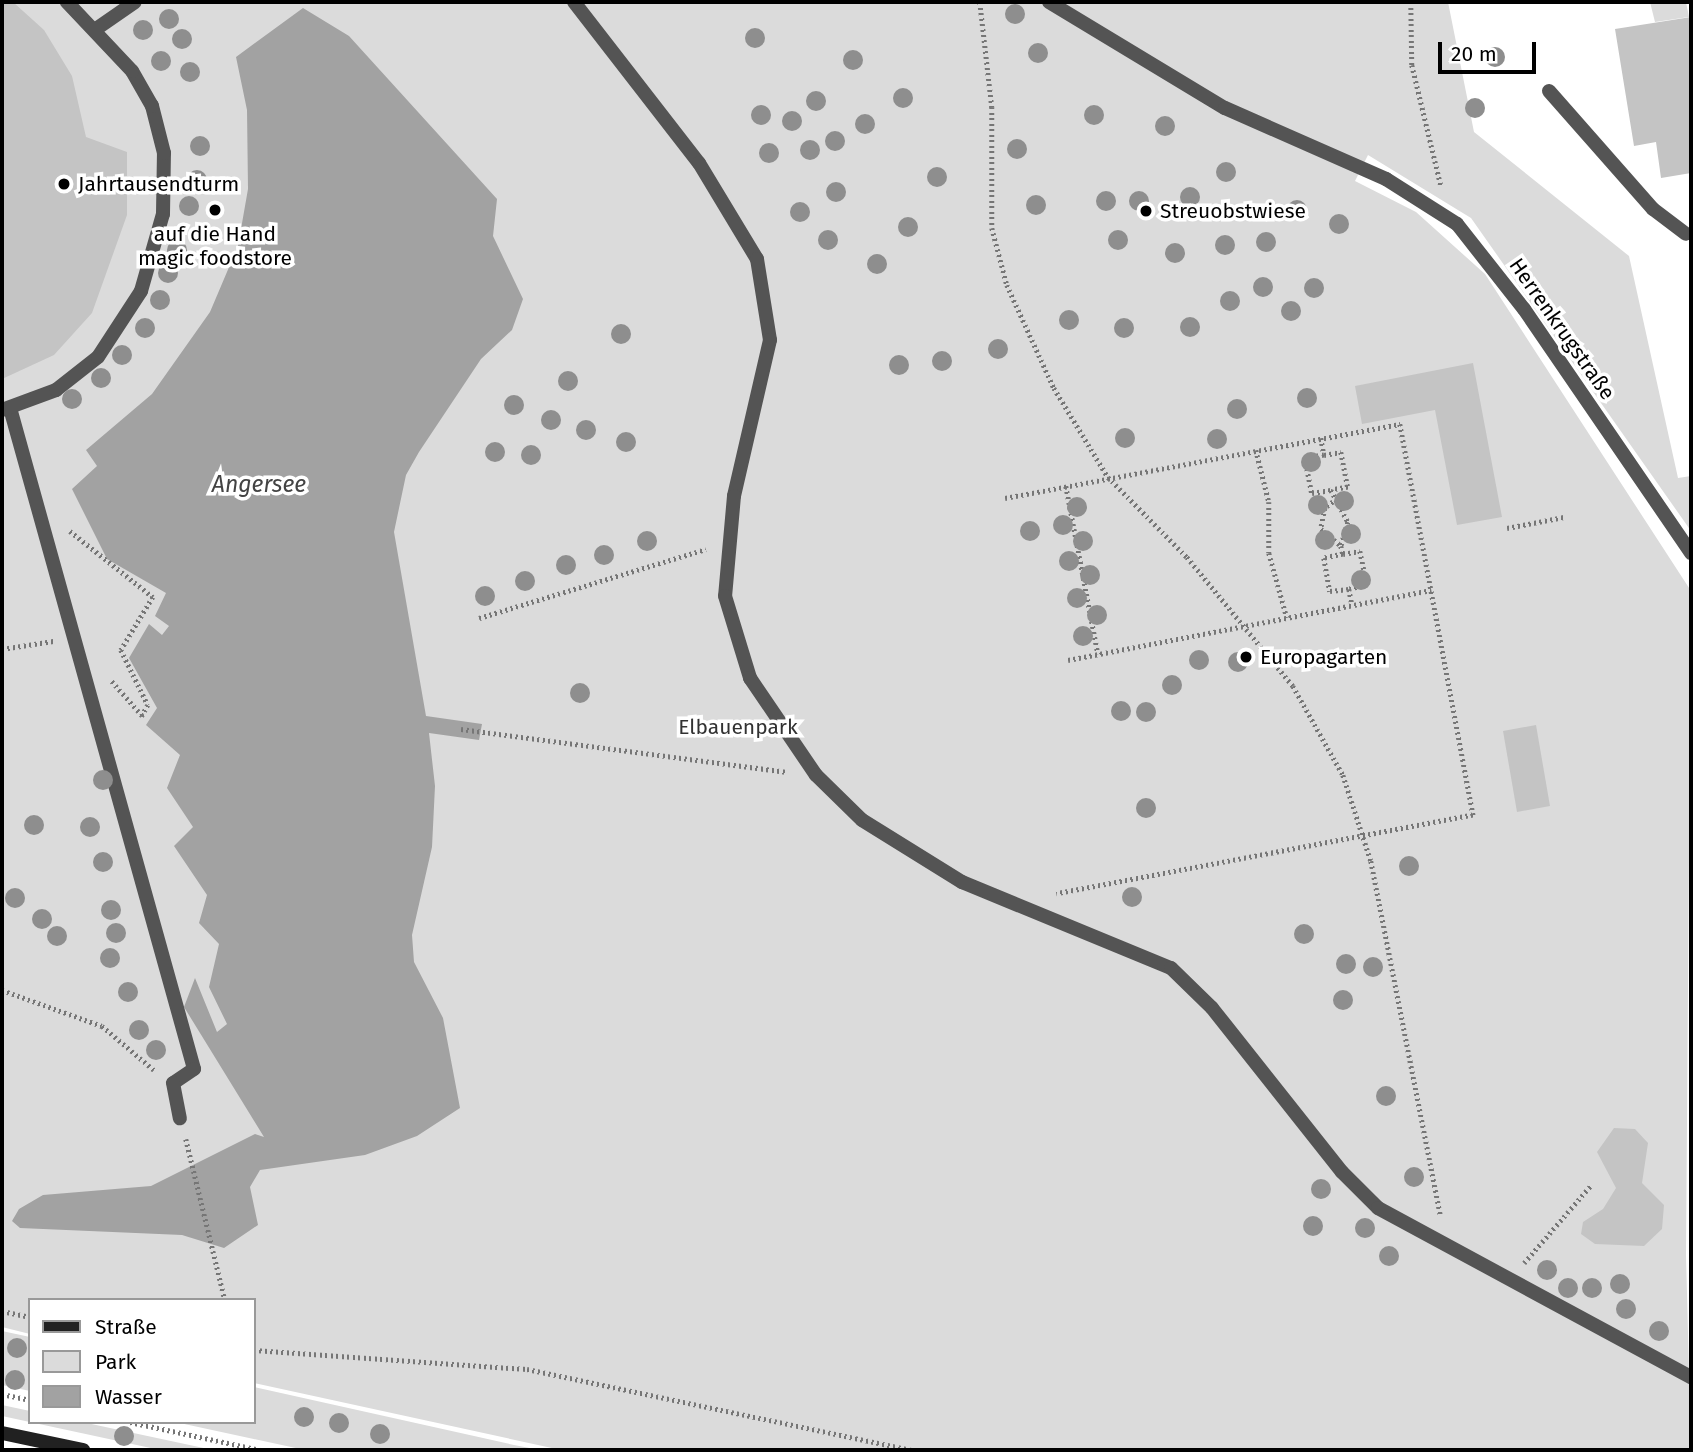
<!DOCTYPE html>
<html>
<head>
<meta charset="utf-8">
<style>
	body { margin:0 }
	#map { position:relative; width:1693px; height:1452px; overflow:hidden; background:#fff; font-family:"Fira Sans",sans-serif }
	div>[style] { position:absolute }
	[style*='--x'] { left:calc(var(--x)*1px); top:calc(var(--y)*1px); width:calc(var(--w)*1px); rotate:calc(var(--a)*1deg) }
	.green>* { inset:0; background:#dbdbdb }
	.water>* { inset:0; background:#a2a2a2 }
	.building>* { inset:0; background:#c4c4c4 }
	.path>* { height:4.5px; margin-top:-2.25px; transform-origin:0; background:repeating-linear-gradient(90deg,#767676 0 2px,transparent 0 5.5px) }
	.lane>* { height:14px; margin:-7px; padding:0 7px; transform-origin:7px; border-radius:7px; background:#545454 }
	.street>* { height:14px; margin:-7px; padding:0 7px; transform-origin:7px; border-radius:7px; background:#545454 }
	.secondary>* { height:14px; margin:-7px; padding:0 7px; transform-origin:7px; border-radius:7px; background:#212121 }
	.trees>* { width:20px; height:20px; margin:-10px; border-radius:50%; background:#8e8e8e }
	.dots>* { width:19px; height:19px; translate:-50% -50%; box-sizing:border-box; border:4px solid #fff; border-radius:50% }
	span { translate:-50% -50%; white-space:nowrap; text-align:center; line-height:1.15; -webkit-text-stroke:7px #fff; paint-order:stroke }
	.poi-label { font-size:21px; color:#000 }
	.left { translate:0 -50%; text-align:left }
	.street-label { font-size:21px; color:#000 }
	.park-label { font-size:21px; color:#323232 }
	.water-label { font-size:23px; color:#434343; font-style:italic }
	.frame { position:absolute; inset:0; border:4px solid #000; pointer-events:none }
	.legend { position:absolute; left:28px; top:1298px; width:228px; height:126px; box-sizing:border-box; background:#fff; border:2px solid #999; margin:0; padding:9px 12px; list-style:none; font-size:21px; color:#000 }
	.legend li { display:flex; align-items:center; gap:14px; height:35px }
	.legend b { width:35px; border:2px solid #999 }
	.scale { position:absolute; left:1438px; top:42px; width:98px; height:32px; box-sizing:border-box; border:4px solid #000; border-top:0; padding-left:9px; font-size:21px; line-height:24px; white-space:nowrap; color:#000; -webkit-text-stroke:5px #fff; paint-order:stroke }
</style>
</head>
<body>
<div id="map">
	<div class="green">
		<i style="clip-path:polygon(2px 2px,1448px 2px,1474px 132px,1629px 256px,1678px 478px,1691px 476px,1691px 531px,1471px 218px,1368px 155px,1355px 181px,1416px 212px,1485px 274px,1691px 591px,1686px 1255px,1691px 1450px,561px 1450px,254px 1383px,254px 1300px,30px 1300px,30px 1334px,2px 1327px)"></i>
		<i style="clip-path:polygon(1650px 2px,1686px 2px,1689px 17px,1655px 22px)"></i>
		<i style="clip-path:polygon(2px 1331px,30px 1337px,30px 1391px,2px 1385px)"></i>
		<i style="clip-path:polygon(254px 1387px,514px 1445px,540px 1450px,305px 1450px,175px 1422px,254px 1422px)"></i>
		<i style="clip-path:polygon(2px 1405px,30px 1411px,30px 1422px,82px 1422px,213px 1450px,160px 1450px,2px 1416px)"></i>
	</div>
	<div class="water">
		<i style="clip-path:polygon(303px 8px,349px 36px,497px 199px,493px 236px,523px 299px,512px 330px,481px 359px,419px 452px,406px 475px,394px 532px,426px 716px,482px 724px,479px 740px,429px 733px,435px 786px,432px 847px,412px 935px,414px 962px,443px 1018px,460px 1108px,417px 1136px,365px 1155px,260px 1170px,250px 1187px,258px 1225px,224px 1248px,182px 1235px,20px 1228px,12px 1221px,19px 1209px,43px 1195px,151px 1186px,255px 1134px,264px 1137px,184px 1007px,195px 978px,217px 1032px,227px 1024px,209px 987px,219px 944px,199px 923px,207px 895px,174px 846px,193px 827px,167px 788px,180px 755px,146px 725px,157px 708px,129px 658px,149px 624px,162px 635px,169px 626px,155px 616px,166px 593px,107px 559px,72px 489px,97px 466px,86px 450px,152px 394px,210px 312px,238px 246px,248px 189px,247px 110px,236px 57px)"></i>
	</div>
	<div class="building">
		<i style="clip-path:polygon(2px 2px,13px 2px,44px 30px,72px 76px,86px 137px,127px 152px,127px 215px,92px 313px,54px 355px,2px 379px)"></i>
		<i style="clip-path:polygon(1691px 17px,1691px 173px,1661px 178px,1656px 142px,1634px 146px,1615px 29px)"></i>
		<i style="clip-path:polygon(1473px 363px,1502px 517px,1457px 525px,1435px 410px,1362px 424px,1355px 386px)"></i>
		<i style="clip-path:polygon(1536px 725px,1550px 806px,1517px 812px,1503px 731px)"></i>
		<i style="clip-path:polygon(1614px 1128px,1635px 1129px,1648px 1143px,1642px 1183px,1664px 1205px,1662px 1229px,1644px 1246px,1595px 1244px,1581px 1234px,1583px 1222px,1603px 1209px,1616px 1188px,1597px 1152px)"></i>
	</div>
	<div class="path">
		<i style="--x:980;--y:2;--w:106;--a:83.5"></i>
		<i style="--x:992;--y:107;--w:121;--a:90"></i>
		<i style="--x:992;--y:228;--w:59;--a:75.3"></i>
		<i style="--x:1007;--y:285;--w:113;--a:65.5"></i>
		<i style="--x:1054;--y:388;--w:104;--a:58.8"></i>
		<i style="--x:1108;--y:477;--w:112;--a:45.4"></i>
		<i style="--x:1187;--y:557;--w:167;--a:50.6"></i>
		<i style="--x:1293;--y:686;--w:102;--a:60.7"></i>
		<i style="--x:1343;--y:775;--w:90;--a:72"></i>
		<i style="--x:1371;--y:861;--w:360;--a:78.9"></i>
		<i style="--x:1411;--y:2;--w:63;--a:89.1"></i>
		<i style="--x:1412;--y:65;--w:124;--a:76.5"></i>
		<i style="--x:1321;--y:438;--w:17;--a:80"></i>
		<i style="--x:1324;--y:455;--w:17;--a:-10"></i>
		<i style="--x:1341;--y:452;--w:36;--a:79"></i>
		<i style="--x:1348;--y:487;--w:17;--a:170"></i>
		<i style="--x:1331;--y:490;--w:36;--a:62"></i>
		<i style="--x:1348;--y:522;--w:25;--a:106"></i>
		<i style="--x:1341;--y:546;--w:8;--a:76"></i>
		<i style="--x:1343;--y:554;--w:17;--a:-10"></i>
		<i style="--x:1360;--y:551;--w:35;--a:78"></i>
		<i style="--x:1367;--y:585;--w:18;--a:167"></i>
		<i style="--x:1349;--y:589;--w:16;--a:79"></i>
		<i style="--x:1256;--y:450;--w:54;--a:76"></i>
		<i style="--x:1269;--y:502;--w:51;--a:90"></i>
		<i style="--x:1269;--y:553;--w:67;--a:74.5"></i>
		<i style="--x:1324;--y:455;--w:19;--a:171"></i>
		<i style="--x:1305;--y:458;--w:36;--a:79"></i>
		<i style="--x:1312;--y:493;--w:19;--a:-9"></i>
		<i style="--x:1066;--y:486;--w:171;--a:79.2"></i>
		<i style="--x:1005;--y:498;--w:402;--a:-10.6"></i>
		<i style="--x:1400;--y:424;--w:398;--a:79.4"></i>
		<i style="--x:1473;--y:815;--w:424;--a:169.3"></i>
		<i style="--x:1333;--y:502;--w:10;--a:143"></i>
		<i style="--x:1325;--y:508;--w:21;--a:101"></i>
		<i style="--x:1321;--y:529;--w:26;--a:40"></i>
		<i style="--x:1507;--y:528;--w:58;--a:-10.9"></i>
		<i style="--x:70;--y:531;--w:106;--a:38.5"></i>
		<i style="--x:153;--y:597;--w:62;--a:121.1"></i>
		<i style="--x:121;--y:650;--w:61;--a:63.9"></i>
		<i style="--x:148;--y:705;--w:13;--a:119"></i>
		<i style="--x:142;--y:716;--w:47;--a:-131.5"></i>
		<i style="--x:1343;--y:554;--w:19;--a:168"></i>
		<i style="--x:1324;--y:558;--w:34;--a:80"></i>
		<i style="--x:1330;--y:591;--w:19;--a:-6"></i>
		<i style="--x:479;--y:618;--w:237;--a:-16.9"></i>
		<i style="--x:2;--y:649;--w:52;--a:-8.9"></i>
		<i style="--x:1068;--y:660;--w:370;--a:-10.9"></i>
		<i style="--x:461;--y:729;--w:329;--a:7.5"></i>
		<i style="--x:2;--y:990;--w:106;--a:19.8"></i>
		<i style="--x:102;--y:1026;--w:68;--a:40.2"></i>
		<i style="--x:186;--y:1139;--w:166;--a:76.4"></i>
		<i style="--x:1524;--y:1263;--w:103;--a:-49.3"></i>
		<i style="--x:2;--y:1311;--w:29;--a:12"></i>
		<i style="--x:254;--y:1350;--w:274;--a:4"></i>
		<i style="--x:527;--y:1369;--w:394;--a:11.9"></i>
		<i style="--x:2;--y:1394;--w:29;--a:12"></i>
		<i style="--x:130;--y:1422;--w:134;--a:12.1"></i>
	</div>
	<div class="lane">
		<i style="--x:1049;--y:2;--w:205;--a:31.1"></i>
		<i style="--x:1225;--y:108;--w:176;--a:23.8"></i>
		<i style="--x:1386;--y:179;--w:84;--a:32.4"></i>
		<i style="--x:1457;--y:224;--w:108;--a:51.8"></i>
		<i style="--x:1524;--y:309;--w:296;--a:55.6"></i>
		<i style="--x:1549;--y:91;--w:157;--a:48.6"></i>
		<i style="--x:1653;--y:209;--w:41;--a:37.1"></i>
	</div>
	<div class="street">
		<i style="--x:574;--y:2;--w:204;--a:52.2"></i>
		<i style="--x:699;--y:163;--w:112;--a:58.9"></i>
		<i style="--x:757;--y:259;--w:82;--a:80.9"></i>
		<i style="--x:770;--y:340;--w:160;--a:103"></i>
		<i style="--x:734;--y:496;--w:100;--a:95.1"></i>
		<i style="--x:725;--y:596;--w:86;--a:73"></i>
		<i style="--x:750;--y:678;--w:117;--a:55.8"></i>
		<i style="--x:816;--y:775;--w:64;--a:44.4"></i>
		<i style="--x:862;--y:820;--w:118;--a:31.8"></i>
		<i style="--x:962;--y:882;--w:226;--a:22.4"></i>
		<i style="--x:1171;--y:968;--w:57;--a:44.3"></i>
		<i style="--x:1212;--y:1008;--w:209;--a:51.6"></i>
		<i style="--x:1342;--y:1172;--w:51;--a:45"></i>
		<i style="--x:1378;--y:1208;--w:356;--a:28.4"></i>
		<i style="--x:96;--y:29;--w:47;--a:-34.7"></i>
		<i style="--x:10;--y:408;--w:686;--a:74.44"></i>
		<i style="--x:194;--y:1069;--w:25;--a:146"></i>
		<i style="--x:173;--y:1083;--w:36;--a:79"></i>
		<i style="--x:2;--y:410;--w:58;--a:-20.3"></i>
		<i style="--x:56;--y:390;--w:53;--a:-38.2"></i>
		<i style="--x:98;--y:357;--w:79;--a:-56.9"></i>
		<i style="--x:141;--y:291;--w:80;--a:-74.1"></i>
		<i style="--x:163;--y:214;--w:61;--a:-89.1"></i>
		<i style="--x:164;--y:153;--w:49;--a:-104.3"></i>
		<i style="--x:152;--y:106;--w:40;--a:-119.7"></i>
		<i style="--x:132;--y:71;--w:95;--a:-133.3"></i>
	</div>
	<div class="secondary">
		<i style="--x:2;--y:1433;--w:83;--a:11.9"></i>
	</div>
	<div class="trees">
		<i style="left:1015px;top:14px"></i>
		<i style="left:169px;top:19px"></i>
		<i style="left:143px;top:30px"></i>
		<i style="left:755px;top:38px"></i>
		<i style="left:182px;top:39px"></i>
		<i style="left:1038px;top:53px"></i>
		<i style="left:1495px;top:57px"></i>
		<i style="left:853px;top:60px"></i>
		<i style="left:161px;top:61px"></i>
		<i style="left:190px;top:72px"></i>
		<i style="left:903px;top:98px"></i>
		<i style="left:816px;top:101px"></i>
		<i style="left:1475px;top:108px"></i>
		<i style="left:761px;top:115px"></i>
		<i style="left:1094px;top:115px"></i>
		<i style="left:792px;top:121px"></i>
		<i style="left:865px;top:124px"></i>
		<i style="left:1165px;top:126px"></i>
		<i style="left:835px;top:141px"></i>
		<i style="left:200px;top:146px"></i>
		<i style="left:1017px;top:149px"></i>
		<i style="left:810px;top:150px"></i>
		<i style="left:769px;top:153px"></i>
		<i style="left:1226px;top:172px"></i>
		<i style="left:937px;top:177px"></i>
		<i style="left:197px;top:180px"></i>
		<i style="left:836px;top:192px"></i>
		<i style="left:1190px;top:197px"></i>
		<i style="left:1106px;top:201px"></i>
		<i style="left:1139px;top:201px"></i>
		<i style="left:1036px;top:205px"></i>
		<i style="left:189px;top:206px"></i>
		<i style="left:1297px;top:210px"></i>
		<i style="left:800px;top:212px"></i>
		<i style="left:1339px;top:224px"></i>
		<i style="left:908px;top:227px"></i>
		<i style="left:828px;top:240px"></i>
		<i style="left:1118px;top:240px"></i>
		<i style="left:1266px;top:242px"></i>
		<i style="left:1225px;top:245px"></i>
		<i style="left:177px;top:250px"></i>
		<i style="left:1175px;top:253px"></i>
		<i style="left:877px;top:264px"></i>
		<i style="left:168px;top:273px"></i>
		<i style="left:1263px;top:287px"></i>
		<i style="left:1314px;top:288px"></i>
		<i style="left:160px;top:300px"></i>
		<i style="left:1230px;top:301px"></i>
		<i style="left:1291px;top:311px"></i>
		<i style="left:1069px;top:320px"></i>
		<i style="left:1190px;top:327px"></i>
		<i style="left:145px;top:328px"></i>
		<i style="left:1124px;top:328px"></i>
		<i style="left:621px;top:334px"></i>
		<i style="left:998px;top:349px"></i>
		<i style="left:122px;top:355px"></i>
		<i style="left:942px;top:361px"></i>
		<i style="left:899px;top:365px"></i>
		<i style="left:101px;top:378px"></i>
		<i style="left:568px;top:381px"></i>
		<i style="left:1307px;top:398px"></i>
		<i style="left:72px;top:399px"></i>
		<i style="left:514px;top:405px"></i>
		<i style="left:1237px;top:409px"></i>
		<i style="left:551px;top:420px"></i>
		<i style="left:586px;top:430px"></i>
		<i style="left:1125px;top:438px"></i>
		<i style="left:1217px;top:439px"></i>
		<i style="left:626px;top:442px"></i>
		<i style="left:495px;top:452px"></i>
		<i style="left:531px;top:455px"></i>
		<i style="left:1311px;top:462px"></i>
		<i style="left:1344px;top:501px"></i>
		<i style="left:1318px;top:505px"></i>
		<i style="left:1077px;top:507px"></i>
		<i style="left:1063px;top:525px"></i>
		<i style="left:1030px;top:531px"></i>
		<i style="left:1351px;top:534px"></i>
		<i style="left:1325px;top:540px"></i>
		<i style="left:647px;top:541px"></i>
		<i style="left:1083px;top:541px"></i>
		<i style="left:604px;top:555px"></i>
		<i style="left:1069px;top:561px"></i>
		<i style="left:566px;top:565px"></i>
		<i style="left:1090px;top:575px"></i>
		<i style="left:1361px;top:580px"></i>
		<i style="left:525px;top:581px"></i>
		<i style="left:485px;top:596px"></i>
		<i style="left:1077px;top:598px"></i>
		<i style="left:1097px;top:615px"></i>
		<i style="left:1083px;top:636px"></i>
		<i style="left:1199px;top:660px"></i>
		<i style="left:1238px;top:662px"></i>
		<i style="left:1172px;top:685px"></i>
		<i style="left:580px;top:693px"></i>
		<i style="left:1121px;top:711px"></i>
		<i style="left:1146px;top:712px"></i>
		<i style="left:103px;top:780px"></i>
		<i style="left:1146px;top:808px"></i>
		<i style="left:34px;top:825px"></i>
		<i style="left:90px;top:827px"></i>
		<i style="left:103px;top:862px"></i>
		<i style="left:1409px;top:866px"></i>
		<i style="left:1132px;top:897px"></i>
		<i style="left:15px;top:898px"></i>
		<i style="left:111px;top:910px"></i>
		<i style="left:42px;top:919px"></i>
		<i style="left:116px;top:933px"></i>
		<i style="left:1304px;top:934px"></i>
		<i style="left:57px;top:936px"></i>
		<i style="left:110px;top:958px"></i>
		<i style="left:1346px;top:964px"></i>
		<i style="left:1373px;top:967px"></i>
		<i style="left:128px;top:992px"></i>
		<i style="left:1343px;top:1000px"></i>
		<i style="left:139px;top:1030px"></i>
		<i style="left:156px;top:1050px"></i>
		<i style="left:1386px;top:1096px"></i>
		<i style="left:1414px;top:1177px"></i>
		<i style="left:1321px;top:1189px"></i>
		<i style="left:1313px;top:1226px"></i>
		<i style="left:1365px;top:1228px"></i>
		<i style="left:1389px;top:1256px"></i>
		<i style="left:1547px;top:1270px"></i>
		<i style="left:1620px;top:1284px"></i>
		<i style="left:1568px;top:1288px"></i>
		<i style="left:1592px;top:1288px"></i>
		<i style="left:1626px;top:1309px"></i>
		<i style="left:1659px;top:1331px"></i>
		<i style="left:17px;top:1348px"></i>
		<i style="left:15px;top:1380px"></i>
		<i style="left:304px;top:1417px"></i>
		<i style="left:339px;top:1423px"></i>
		<i style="left:380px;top:1434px"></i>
		<i style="left:124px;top:1436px"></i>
	</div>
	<div class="dots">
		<i style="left:64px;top:184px;background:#000"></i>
		<i style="left:215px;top:210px;background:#000"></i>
		<i style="left:1146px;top:211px;background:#000"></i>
		<i style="left:1246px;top:657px;background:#000"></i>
	</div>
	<div class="poi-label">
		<span class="left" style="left:78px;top:184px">Jahrtausendturm</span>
		<span class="left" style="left:1160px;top:211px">Streuobstwiese</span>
		<span style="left:215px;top:246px">auf die Hand<br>magic foodstore</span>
		<span class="left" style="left:1260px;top:657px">Europagarten</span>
	</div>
	<div class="street-label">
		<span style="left:1562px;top:329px;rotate:55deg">Herrenkrugstraße</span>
	</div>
	<div class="park-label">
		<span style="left:738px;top:727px">Elbauenpark</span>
	</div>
	<div class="water-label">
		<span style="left:259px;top:484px">Angersee</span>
	</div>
	<div class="frame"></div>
	<ul class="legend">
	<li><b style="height:9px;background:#212121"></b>Straße</li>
	<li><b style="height:19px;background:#dbdbdb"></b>Park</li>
	<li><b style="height:19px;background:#a2a2a2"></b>Wasser</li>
	</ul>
	<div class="scale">20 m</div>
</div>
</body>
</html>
